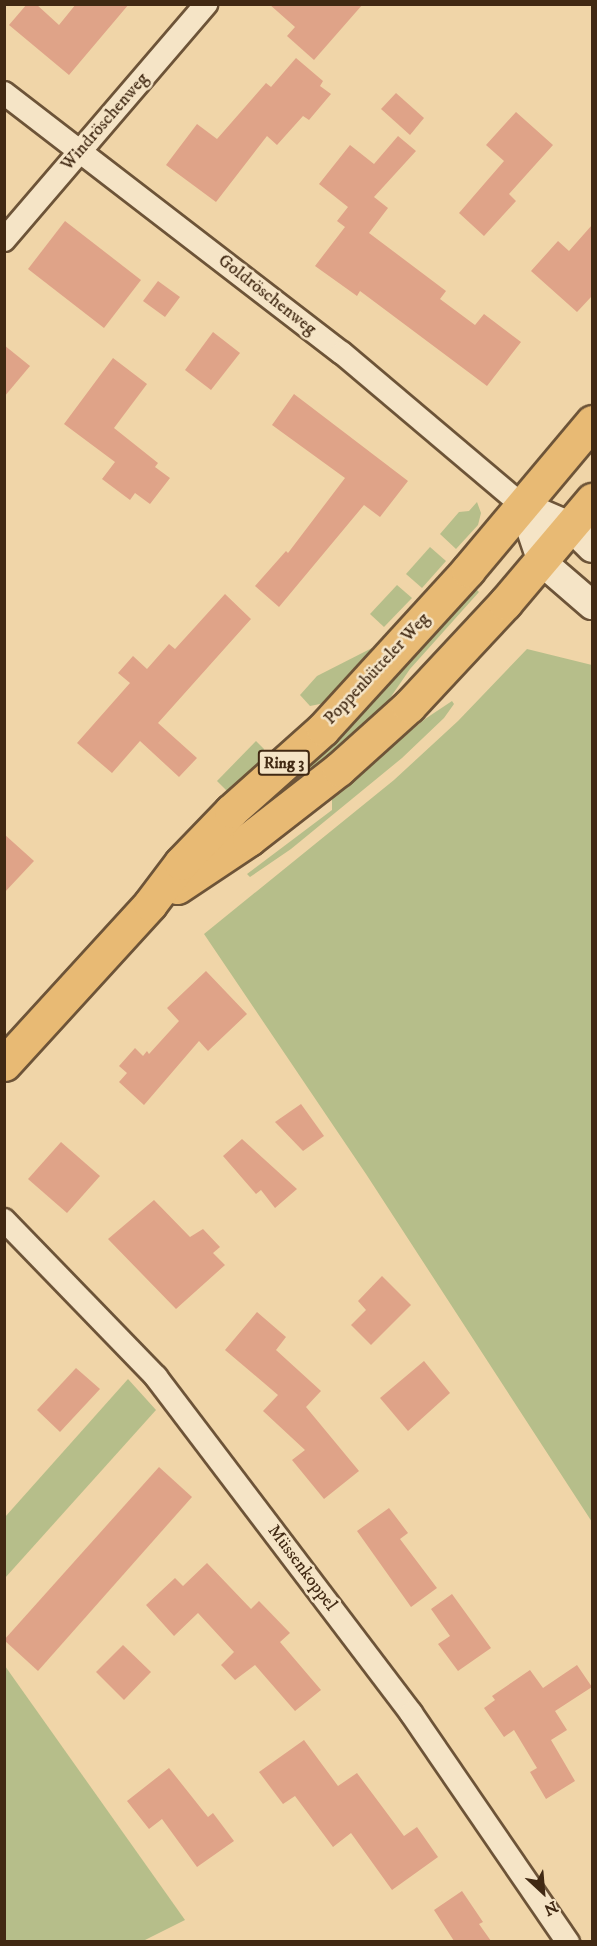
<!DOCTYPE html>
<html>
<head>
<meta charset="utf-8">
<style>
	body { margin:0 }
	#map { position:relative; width:597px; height:1946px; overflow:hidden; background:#f0d5a8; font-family:"IM FELL DW Pica",serif }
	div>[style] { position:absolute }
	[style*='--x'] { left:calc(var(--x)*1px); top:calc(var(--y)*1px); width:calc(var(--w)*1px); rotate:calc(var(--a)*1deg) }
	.green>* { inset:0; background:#b6be8a }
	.building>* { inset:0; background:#dfa388 }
	.roads { filter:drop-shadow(2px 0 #6d5438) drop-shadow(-2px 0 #6d5438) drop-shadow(0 2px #6d5438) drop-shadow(0 -2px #6d5438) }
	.minor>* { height:22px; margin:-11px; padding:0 11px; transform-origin:11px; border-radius:11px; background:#f5e4c6 }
	.tertiary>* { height:28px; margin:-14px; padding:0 14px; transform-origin:14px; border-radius:14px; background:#f5e4c6 }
	.primary>* { height:33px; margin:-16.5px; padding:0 16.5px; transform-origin:16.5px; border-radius:16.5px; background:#e8ba74 }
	span { translate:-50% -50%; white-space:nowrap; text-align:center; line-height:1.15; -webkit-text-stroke:5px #f5e4c6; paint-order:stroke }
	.shield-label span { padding:2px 4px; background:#f5e4c6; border:2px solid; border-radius:4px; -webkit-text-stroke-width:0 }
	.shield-label { font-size:16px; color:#412913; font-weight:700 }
	.street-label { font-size:18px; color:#412913 }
	.frame { position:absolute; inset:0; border:6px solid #412913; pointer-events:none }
	.north { position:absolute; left:513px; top:1862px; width:60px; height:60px; -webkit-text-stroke:4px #f5e4c6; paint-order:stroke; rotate:154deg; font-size:16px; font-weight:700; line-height:24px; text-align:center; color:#412913 }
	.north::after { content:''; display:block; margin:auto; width:21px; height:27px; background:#412913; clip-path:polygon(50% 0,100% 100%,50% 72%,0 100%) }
</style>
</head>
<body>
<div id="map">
	<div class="green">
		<i style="clip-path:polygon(477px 502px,481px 513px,478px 525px,456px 549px,440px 534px,459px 512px,469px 511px)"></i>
		<i style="clip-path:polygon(430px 547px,446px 561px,422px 588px,406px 574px)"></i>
		<i style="clip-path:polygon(397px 585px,412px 598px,384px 627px,370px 614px)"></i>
		<i style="clip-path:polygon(474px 587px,479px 592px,410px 669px,386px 704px,360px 731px,328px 760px,246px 822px,243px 821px)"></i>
		<i style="clip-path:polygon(372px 648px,373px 651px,325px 703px,310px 706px,300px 695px,317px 676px)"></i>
		<i style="clip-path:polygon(527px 649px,592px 665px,592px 1522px,366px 1174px,204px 934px,394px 780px,458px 721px)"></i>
		<i style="clip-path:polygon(452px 701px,454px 704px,444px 718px,402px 758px,291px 849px,250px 877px,247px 874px,332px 810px,332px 796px,425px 719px)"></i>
		<i style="clip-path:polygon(256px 741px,264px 749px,253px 774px,230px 794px,217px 781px)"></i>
		<i style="clip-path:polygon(128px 1379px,156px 1410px,5px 1578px,5px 1517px)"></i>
		<i style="clip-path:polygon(4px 1666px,5px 1666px,185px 1920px,143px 1941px,5px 1941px)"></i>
	</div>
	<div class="building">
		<i style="clip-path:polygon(27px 4px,36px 4px,59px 25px,76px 4px,129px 4px,69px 75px,9px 25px)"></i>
		<i style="clip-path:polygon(269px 4px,363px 4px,314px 60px,287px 36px,295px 27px)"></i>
		<i style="clip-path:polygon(296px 58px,323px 81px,320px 86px,331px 94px,309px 120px,303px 116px,277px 145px,267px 136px,216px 202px,166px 165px,197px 124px,217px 139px,266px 83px,271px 87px)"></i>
		<i style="clip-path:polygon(396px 93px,424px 118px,410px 135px,381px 109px)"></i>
		<i style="clip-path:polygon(516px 112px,553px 145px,509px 194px,516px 201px,484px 236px,459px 213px,504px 161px,486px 145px)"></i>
		<i style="clip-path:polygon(398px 136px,416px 151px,374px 197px,388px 208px,369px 233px,446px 291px,440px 299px,475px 325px,484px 314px,521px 342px,487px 386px,360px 291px,357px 296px,315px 266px,345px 227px,337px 221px,348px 207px,319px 184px,350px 145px,374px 164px)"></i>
		<i style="clip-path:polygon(65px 221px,141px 280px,104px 328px,28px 269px)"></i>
		<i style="clip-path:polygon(592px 225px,592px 296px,577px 312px,531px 271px,558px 241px,569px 251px)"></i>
		<i style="clip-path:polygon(158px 281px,180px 297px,165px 317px,143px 301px)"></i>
		<i style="clip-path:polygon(213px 332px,240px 353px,211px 390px,185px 370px)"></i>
		<i style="clip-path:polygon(4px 345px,30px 366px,4px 397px)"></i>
		<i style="clip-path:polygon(113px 358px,147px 384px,114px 428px,158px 463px,155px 467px,170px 478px,150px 504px,135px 493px,130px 500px,102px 479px,115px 462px,64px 424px)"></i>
		<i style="clip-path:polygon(294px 394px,408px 481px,380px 517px,364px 505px,279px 607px,255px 586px,286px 551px,288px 553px,345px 478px,272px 425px)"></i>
		<i style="clip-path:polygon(225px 594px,251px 619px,158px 723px,197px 758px,179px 777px,140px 741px,112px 773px,77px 743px,130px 683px,118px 673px,133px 656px,147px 669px,169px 644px,175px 649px)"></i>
		<i style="clip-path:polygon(4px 834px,34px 861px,4px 893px)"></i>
		<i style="clip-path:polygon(206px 971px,247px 1014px,208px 1051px,199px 1041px,144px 1105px,119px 1082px,127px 1073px,119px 1066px,135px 1048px,143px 1056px,147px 1051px,149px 1054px,179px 1021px,167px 1008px)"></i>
		<i style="clip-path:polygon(301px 1104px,324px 1136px,303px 1151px,275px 1122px)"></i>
		<i style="clip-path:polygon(242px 1139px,297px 1189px,275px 1208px,261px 1190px,256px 1194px,223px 1156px)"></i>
		<i style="clip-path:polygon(61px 1142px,100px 1176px,67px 1213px,28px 1179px)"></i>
		<i style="clip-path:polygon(154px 1200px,190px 1237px,203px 1229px,220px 1247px,213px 1253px,225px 1265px,176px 1309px,108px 1239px)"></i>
		<i style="clip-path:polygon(382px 1276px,411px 1305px,371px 1345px,351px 1325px,366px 1310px,358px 1301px)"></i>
		<i style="clip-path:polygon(257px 1312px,286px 1337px,276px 1350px,321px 1391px,306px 1407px,359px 1471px,324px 1499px,292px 1460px,305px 1450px,263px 1411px,278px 1395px,225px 1350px)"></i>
		<i style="clip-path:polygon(424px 1361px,450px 1393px,408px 1431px,380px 1398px)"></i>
		<i style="clip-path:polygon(76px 1368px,100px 1389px,60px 1432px,37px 1410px)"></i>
		<i style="clip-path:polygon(159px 1467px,192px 1497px,38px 1671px,4px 1640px)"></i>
		<i style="clip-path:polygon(389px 1508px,408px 1533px,400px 1539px,437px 1588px,411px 1607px,357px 1531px)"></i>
		<i style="clip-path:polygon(207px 1563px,251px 1609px,259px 1601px,290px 1633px,280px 1642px,321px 1690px,295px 1711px,255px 1665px,235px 1680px,221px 1665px,234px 1652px,198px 1613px,174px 1636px,146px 1605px,175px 1578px,183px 1586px)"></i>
		<i style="clip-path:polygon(452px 1594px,491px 1648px,458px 1671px,438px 1644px,450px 1636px,431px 1609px)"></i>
		<i style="clip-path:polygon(123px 1645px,151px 1672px,124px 1700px,96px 1672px)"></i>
		<i style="clip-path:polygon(577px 1665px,592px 1687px,555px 1711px,567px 1730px,551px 1740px,575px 1781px,546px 1799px,530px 1772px,537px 1768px,514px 1730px,504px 1737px,484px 1708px,495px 1700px,492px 1696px,530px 1670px,543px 1688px)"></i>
		<i style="clip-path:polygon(304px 1740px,338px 1786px,357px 1773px,404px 1836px,417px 1827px,438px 1857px,392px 1890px,351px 1833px,333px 1847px,295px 1796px,283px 1804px,259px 1772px)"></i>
		<i style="clip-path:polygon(169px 1768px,208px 1817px,213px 1813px,234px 1841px,197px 1867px,162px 1819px,149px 1829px,127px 1801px)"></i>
		<i style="clip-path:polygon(462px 1891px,483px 1922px,479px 1924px,491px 1941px,454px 1941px,434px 1910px)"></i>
	</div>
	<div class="roads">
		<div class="minor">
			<i style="--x:4;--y:93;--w:426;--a:37.6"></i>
			<i style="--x:342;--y:353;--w:237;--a:40.2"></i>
			<i style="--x:4;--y:240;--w:311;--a:-49.4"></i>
			<i style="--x:4;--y:1220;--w:219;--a:45.9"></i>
			<i style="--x:156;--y:1377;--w:422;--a:52.8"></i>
			<i style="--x:411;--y:1713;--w:278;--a:55.6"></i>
		</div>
		<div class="tertiary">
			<i style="--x:523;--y:506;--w:59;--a:71.3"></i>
			<i style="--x:542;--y:562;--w:66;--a:40.7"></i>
			<i style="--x:523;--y:506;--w:51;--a:23.1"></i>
			<i style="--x:570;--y:526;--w:31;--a:45"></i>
		</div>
		<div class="primary">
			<i style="--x:177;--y:887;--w:87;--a:-33.7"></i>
			<i style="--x:249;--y:839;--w:114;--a:-37.9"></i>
			<i style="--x:339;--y:769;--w:94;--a:-42"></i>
			<i style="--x:409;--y:706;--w:141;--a:-47"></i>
			<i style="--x:505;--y:603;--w:135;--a:-49.8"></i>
			<i style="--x:4;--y:1064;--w:217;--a:-47.6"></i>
			<i style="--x:150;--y:904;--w:51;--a:-52.9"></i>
			<i style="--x:181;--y:863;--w:72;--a:-46.1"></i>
			<i style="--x:231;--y:811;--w:123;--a:-41.7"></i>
			<i style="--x:323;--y:729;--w:215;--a:-47.6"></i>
			<i style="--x:468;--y:570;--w:193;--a:-50"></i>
		</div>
	</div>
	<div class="shield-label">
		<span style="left:284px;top:763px">Ring 3</span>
	</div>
	<div class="street-label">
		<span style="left:105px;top:122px;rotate:-49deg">Windröschenweg</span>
		<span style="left:267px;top:295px;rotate:38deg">Goldröschenweg</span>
		<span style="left:377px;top:669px;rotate:-47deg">Poppenbütteler Weg</span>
		<span style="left:302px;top:1568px;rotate:53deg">Müssenkoppel</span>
	</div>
	<div class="frame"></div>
	<div class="north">N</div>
</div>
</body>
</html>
